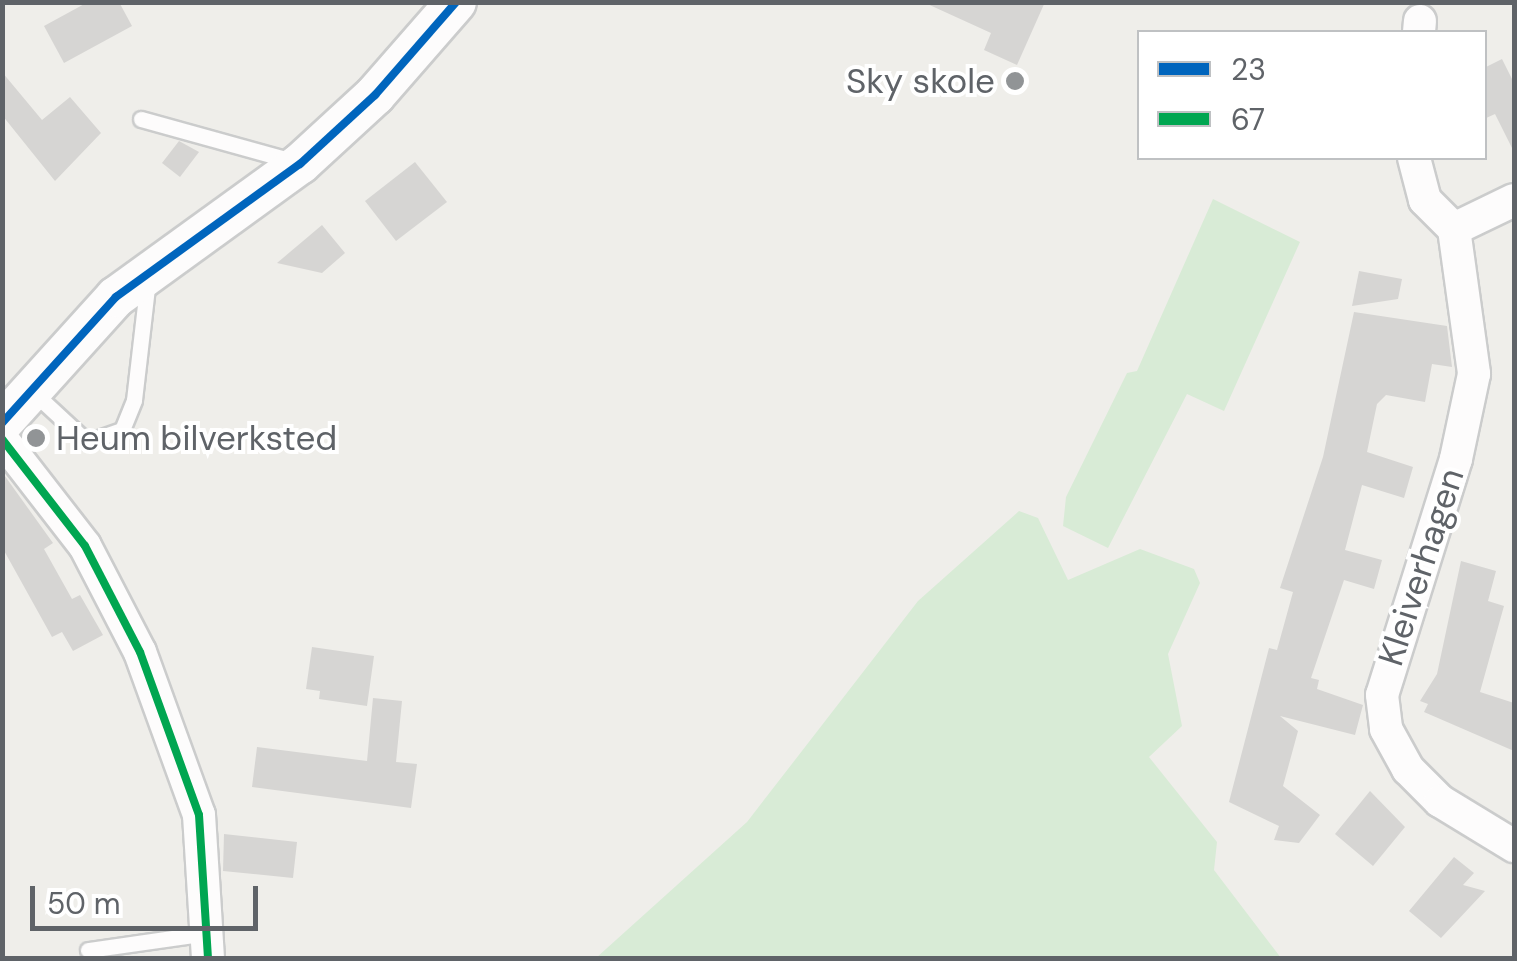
<!DOCTYPE html>
<html>
<head>
<meta charset="utf-8">
<style>
	body { margin:0 }
	#map { position:relative; width:1517px; height:961px; overflow:hidden; background:#efeeea; font-family:"DM Sans",sans-serif }
	div>[style] { position:absolute }
	[style*='--x'] { left:calc(var(--x)*1px); top:calc(var(--y)*1px); width:calc(var(--w)*1px); rotate:calc(var(--a)*1deg) }
	.green>* { inset:0; background:#d8ebd6 }
	.building>* { inset:0; background:#d6d5d3 }
	.roads { filter:drop-shadow(2px 0 #cbcccc) drop-shadow(-2px 0 #cbcccc) drop-shadow(0 2px #cbcccc) drop-shadow(0 -2px #cbcccc) }
	.service>* { height:15px; margin:-7.5px; padding:0 7.5px; transform-origin:7.5px; border-radius:7.5px; background:#fdfcfc }
	.minor>* { height:32px; margin:-16px; padding:0 16px; transform-origin:16px; border-radius:16px; background:#fdfcfc }
	.tertiary>* { height:40px; margin:-20px; padding:0 20px; transform-origin:20px; border-radius:20px; background:#fdfcfc }
	.bus-1>* { height:8px; margin:-4px; padding:0 4px; transform-origin:4px; border-radius:4px; background:#0065bd }
	.bus-2>* { height:8px; margin:-4px; padding:0 4px; transform-origin:4px; border-radius:4px; background:#00a651 }
	.dots>* { width:28px; height:28px; translate:-50% -50%; box-sizing:border-box; border:5px solid #fff; border-radius:50% }
	span { translate:-50% -50%; white-space:nowrap; text-align:center; line-height:1.15; -webkit-text-stroke:8px #fff; paint-order:stroke }
	.poi-label { font-size:35px; color:#5f6368 }
	.right { translate:-100% -50%; text-align:right }
	.left { translate:0 -50%; text-align:left }
	.street-label { font-size:35px; color:#5f6368 }
	.frame { position:absolute; inset:0; border:5px solid #5f6368; pointer-events:none }
	.legend { position:absolute; left:1137px; top:30px; width:350px; height:130px; box-sizing:border-box; background:#fff; border:2px solid #bfc1c3; margin:0; padding:12px 18px; list-style:none; font-size:30px; color:#5f6368 }
	.legend li { display:flex; align-items:center; gap:20px; height:50px }
	.legend b { width:50px; border:2px solid #bfc1c3 }
	.scale { position:absolute; left:30px; top:886px; width:228px; height:45px; box-sizing:border-box; border:5px solid #5f6368; border-top:0; padding-left:12px; font-size:30px; line-height:35px; white-space:nowrap; color:#5f6368; -webkit-text-stroke:8px #fff; paint-order:stroke }
</style>
</head>
<body>
<div id="map">
	<div class="green">
		<i style="clip-path:polygon(1213px 199px,1300px 242px,1224px 411px,1187px 394px,1108px 548px,1063px 526px,1066px 497px,1127px 373px,1137px 371px)"></i>
		<i style="clip-path:polygon(1019px 511px,1038px 518px,1068px 580px,1140px 549px,1194px 569px,1200px 583px,1168px 654px,1182px 726px,1149px 757px,1217px 842px,1214px 870px,1281px 958px,596px 958px,747px 822px,918px 601px)"></i>
	</div>
	<div class="building">
		<i style="clip-path:polygon(88px 2px,119px 2px,132px 26px,64px 63px,44px 26px)"></i>
		<i style="clip-path:polygon(923px 2px,1045px 2px,1017px 65px,984px 50px,991px 33px)"></i>
		<i style="clip-path:polygon(1502px 59px,1514px 83px,1514px 152px,1495px 114px,1484px 119px,1484px 68px)"></i>
		<i style="clip-path:polygon(2px 72px,42px 120px,70px 97px,101px 133px,55px 181px,2px 115px)"></i>
		<i style="clip-path:polygon(179px 141px,199px 152px,180px 177px,162px 163px)"></i>
		<i style="clip-path:polygon(415px 162px,447px 202px,396px 241px,365px 201px)"></i>
		<i style="clip-path:polygon(322px 225px,345px 253px,322px 273px,277px 263px)"></i>
		<i style="clip-path:polygon(1359px 271px,1402px 279px,1398px 299px,1352px 306px)"></i>
		<i style="clip-path:polygon(1354px 312px,1447px 326px,1452px 367px,1432px 364px,1425px 402px,1386px 395px,1377px 404px,1367px 452px,1413px 467px,1404px 498px,1362px 485px,1345px 550px,1382px 560px,1374px 589px,1344px 580px,1311px 678px,1319px 680px,1317px 689px,1363px 705px,1355px 735px,1280px 716px,1298px 731px,1283px 786px,1320px 815px,1299px 843px,1274px 840px,1279px 826px,1229px 802px,1269px 648px,1277px 650px,1293px 592px,1280px 588px,1323px 457px)"></i>
		<i style="clip-path:polygon(2px 472px,53px 543px,44px 549px,72px 599px,80px 595px,103px 635px,73px 651px,62px 632px,52px 637px,2px 547px)"></i>
		<i style="clip-path:polygon(1461px 561px,1496px 571px,1488px 601px,1504px 606px,1480px 692px,1514px 703px,1514px 751px,1424px 712px,1428px 704px,1420px 701px,1437px 674px)"></i>
		<i style="clip-path:polygon(312px 647px,374px 656px,367px 706px,319px 699px,320px 691px,306px 689px)"></i>
		<i style="clip-path:polygon(373px 698px,402px 701px,396px 762px,417px 764px,411px 808px,252px 787px,257px 747px,367px 761px)"></i>
		<i style="clip-path:polygon(1370px 791px,1405px 827px,1373px 866px,1335px 834px)"></i>
		<i style="clip-path:polygon(224px 834px,297px 842px,293px 878px,223px 871px)"></i>
		<i style="clip-path:polygon(1454px 857px,1474px 873px,1463px 885px,1485px 891px,1441px 938px,1409px 911px)"></i>
	</div>
	<div class="roads">
		<div class="service">
			<i style="--x:141;--y:119;--w:161;--a:15.5"></i>
			<i style="--x:32;--y:391;--w:75;--a:42.8"></i>
			<i style="--x:87;--y:442;--w:37;--a:-19"></i>
			<i style="--x:122;--y:430;--w:32;--a:-68"></i>
			<i style="--x:134;--y:400;--w:114;--a:-83.4"></i>
			<i style="--x:88;--y:950;--w:120;--a:-8.1"></i>
		</div>
		<div class="minor">
			<i style="--x:1419;--y:32;--w:11;--a:-85"></i>
			<i style="--x:1414;--y:158;--w:43;--a:75.3"></i>
			<i style="--x:1425;--y:200;--w:41;--a:45"></i>
			<i style="--x:1514;--y:200;--w:67;--a:154.2"></i>
			<i style="--x:1454;--y:229;--w:146;--a:82.1"></i>
			<i style="--x:1474;--y:374;--w:87;--a:102"></i>
			<i style="--x:1456;--y:459;--w:247;--a:107.4"></i>
			<i style="--x:1382;--y:695;--w:34;--a:83"></i>
			<i style="--x:1386;--y:729;--w:46;--a:61.2"></i>
			<i style="--x:1408;--y:769;--w:45;--a:45"></i>
			<i style="--x:1440;--y:801;--w:87;--a:31.3"></i>
			<i style="--x:2;--y:439;--w:135;--a:52.2"></i>
			<i style="--x:85;--y:546;--w:119;--a:62.6"></i>
			<i style="--x:140;--y:652;--w:173;--a:70.1"></i>
			<i style="--x:199;--y:815;--w:143;--a:86.4"></i>
		</div>
		<div class="tertiary">
			<i style="--x:2;--y:423;--w:170;--a:-47.9"></i>
			<i style="--x:116;--y:297;--w:227;--a:-35.9"></i>
			<i style="--x:300;--y:164;--w:102;--a:-42.6"></i>
			<i style="--x:375;--y:95;--w:123;--a:-48.9"></i>
		</div>
	</div>
	<div class="bus-1">
		<i style="--x:2;--y:423;--w:170;--a:-47.9"></i>
		<i style="--x:116;--y:297;--w:227;--a:-35.9"></i>
		<i style="--x:300;--y:164;--w:102;--a:-42.6"></i>
		<i style="--x:375;--y:95;--w:123;--a:-48.9"></i>
	</div>
	<div class="bus-2">
		<i style="--x:2;--y:439;--w:135;--a:52.2"></i>
		<i style="--x:85;--y:546;--w:119;--a:62.6"></i>
		<i style="--x:140;--y:652;--w:173;--a:70.1"></i>
		<i style="--x:199;--y:815;--w:143;--a:86.4"></i>
	</div>
	<div class="dots">
		<i style="left:1015px;top:81px;background:#919496"></i>
		<i style="left:36px;top:438px;background:#919496"></i>
	</div>
	<div class="poi-label">
		<span class="right" style="left:995px;top:81px">Sky skole</span>
		<span class="left" style="left:56px;top:438px">Heum bilverksted</span>
	</div>
	<div class="street-label">
		<span style="left:1421px;top:567px;rotate:-72deg">Kleiverhagen</span>
	</div>
	<div class="frame"></div>
	<ul class="legend">
	<li><b style="height:12px;background:#0065bd"></b>23</li>
	<li><b style="height:12px;background:#00a651"></b>67</li>
	</ul>
	<div class="scale">50 m</div>
</div>
</body>
</html>
